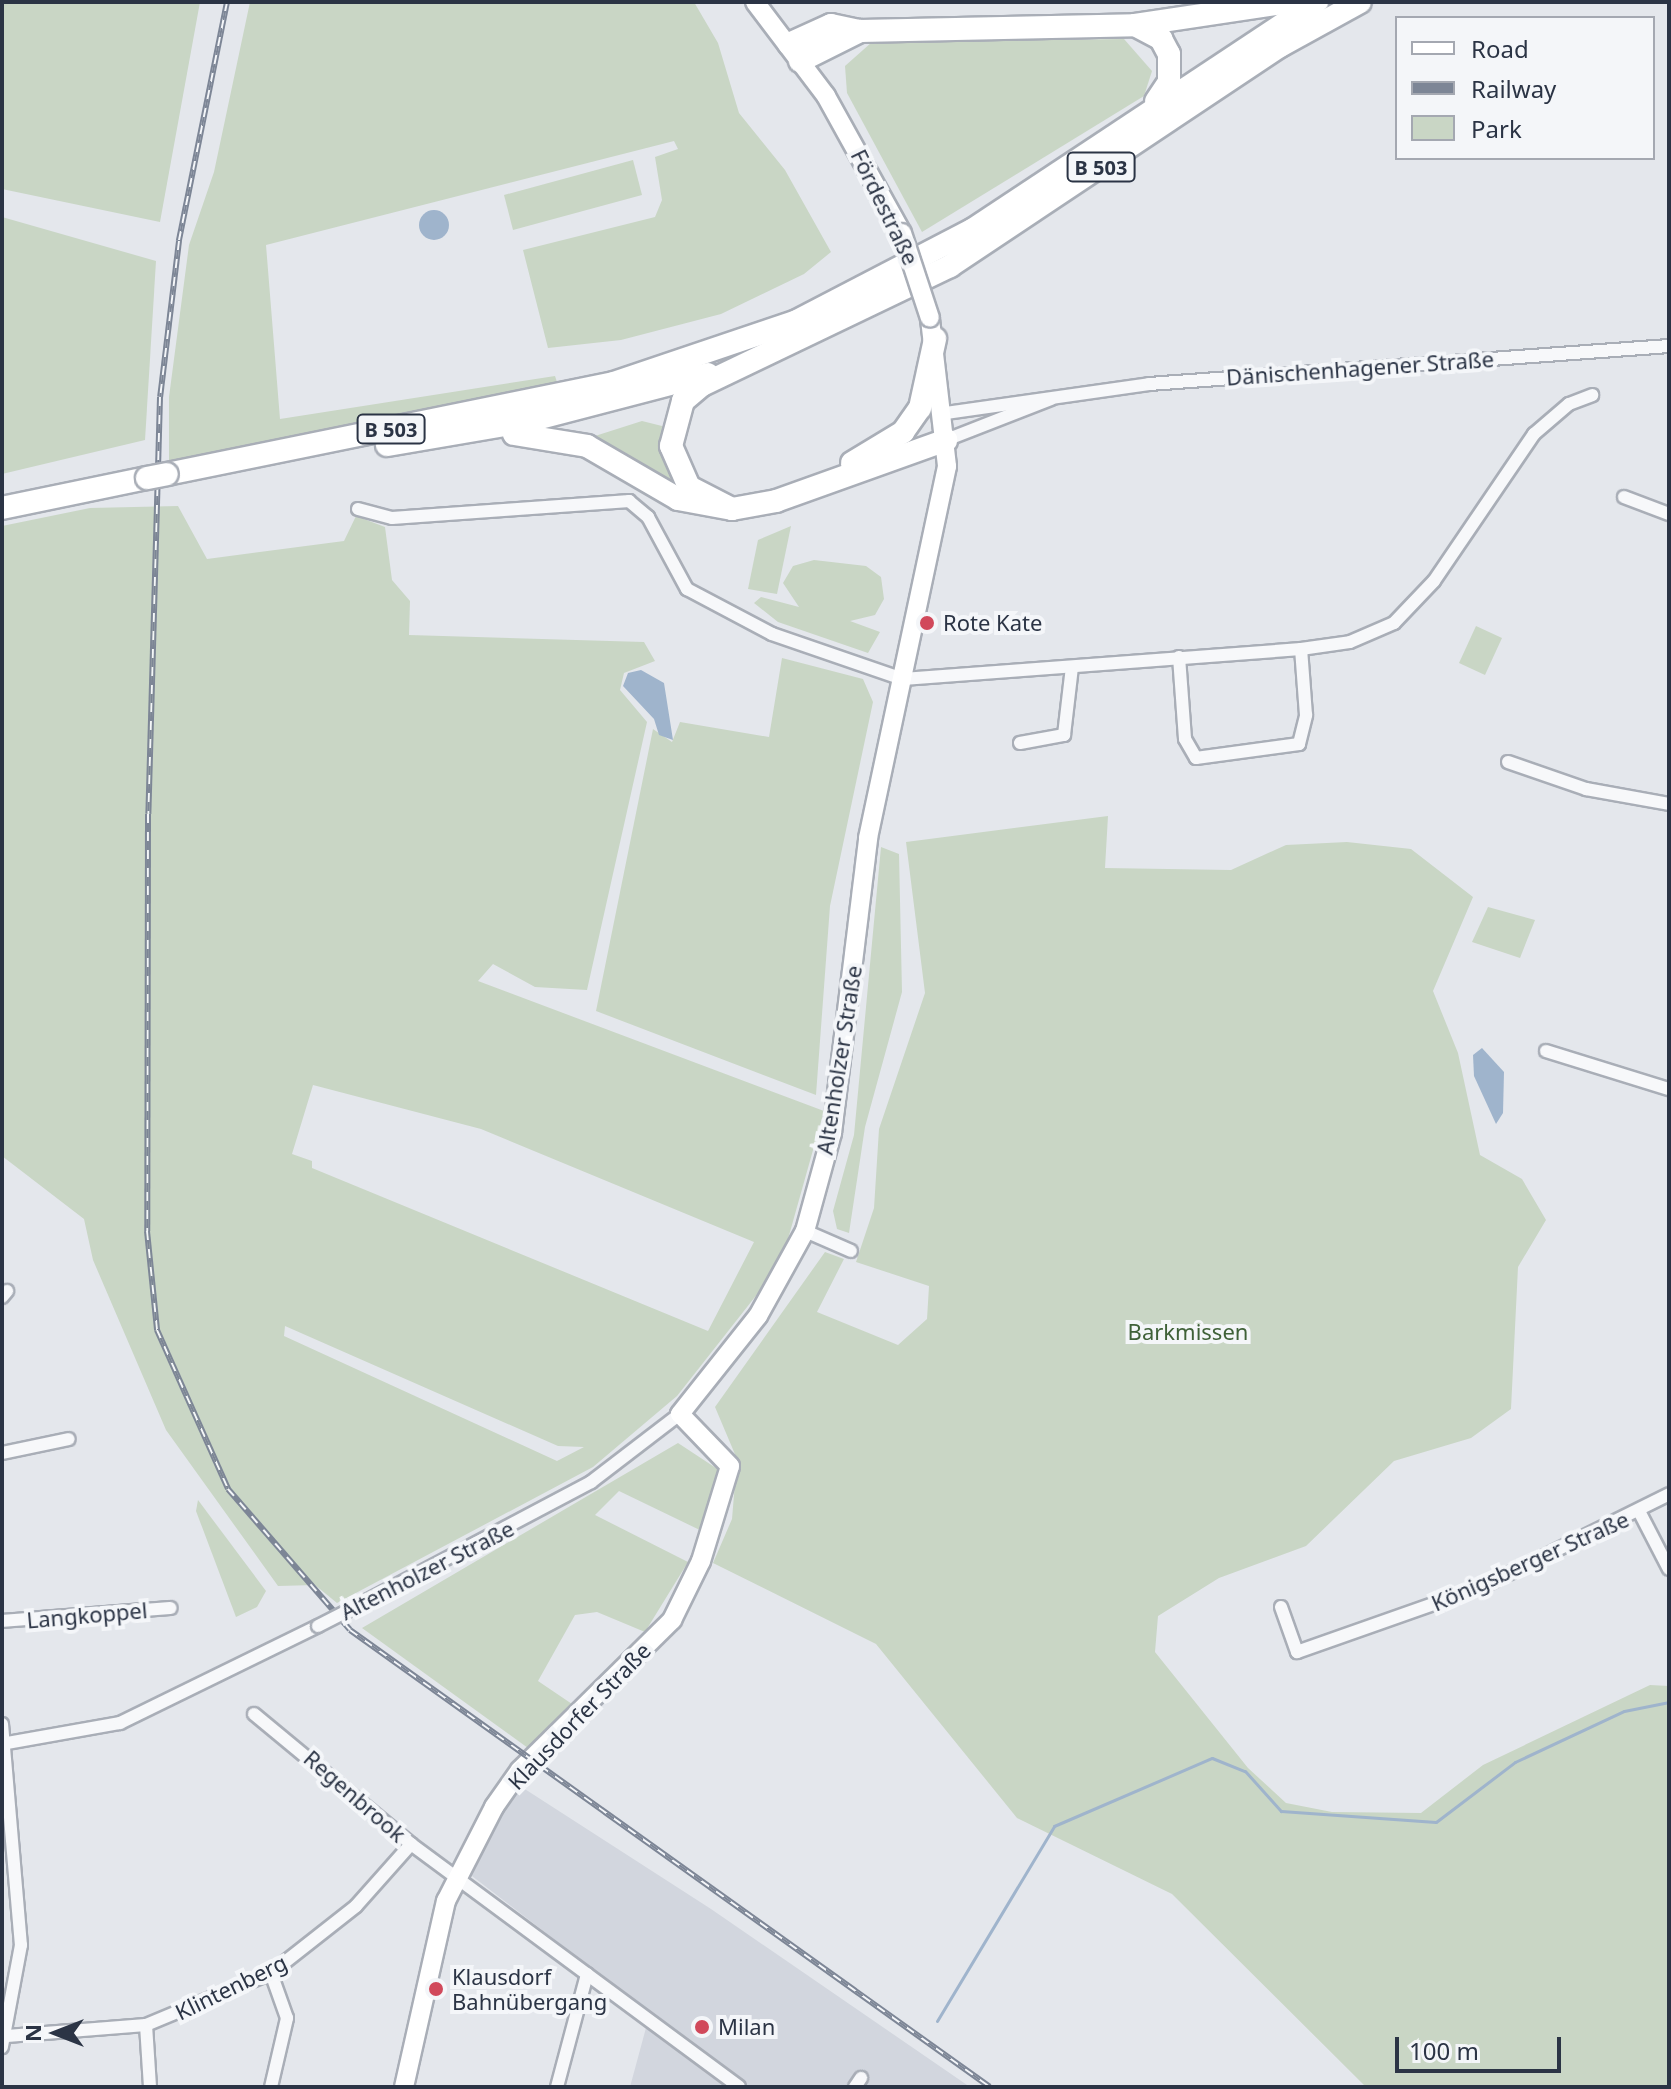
<!DOCTYPE html>
<html>
<head>
<meta charset="utf-8">
<style>
	body { margin:0 }
	#map { position:relative; width:1671px; height:2089px; overflow:hidden; background:#e4e7ec; font-family:"Noto Sans",sans-serif }
	div>[style] { position:absolute }
	[style*='--x'] { left:calc(var(--x)*1px); top:calc(var(--y)*1px); width:calc(var(--w)*1px); rotate:calc(var(--a)*1deg) }
	.built>* { inset:0; background:#d2d6de }
	.green>* { inset:0; background:#c9d6c5 }
	.water>* { inset:0; background:#9fb4cc }
	.round { border-radius:50% }
	.stream>* { height:3px; margin:-1.5px; padding:0 1.5px; transform-origin:1.5px; border-radius:1.5px; background:#9fb4cc }
	.roads { filter:drop-shadow(2px 0 #a9aeb7) drop-shadow(-2px 0 #a9aeb7) drop-shadow(0 2px #a9aeb7) drop-shadow(0 -2px #a9aeb7) }
	.street>* { height:12px; margin:-6px; padding:0 6px; transform-origin:6px; border-radius:6px; background:#f7f8fa }
	.secondary>* { height:18px; margin:-9px; padding:0 9px; transform-origin:9px; border-radius:9px; background:#fff }
	.highway>* { height:22px; margin:-11px; padding:0 11px; transform-origin:11px; border-radius:11px; background:#fff }
	.rail>* { height:6px; margin-top:-3px; transform-origin:0; background:repeating-linear-gradient(90deg,#f4f6f9 0 9px,#7d8696 0 18px); box-sizing:border-box; border-block:2px solid #7d8696 }
	.bridges { filter:drop-shadow(2px 0 #a9aeb7) drop-shadow(-2px 0 #a9aeb7) drop-shadow(0 2px #a9aeb7) drop-shadow(0 -2px #a9aeb7) }
	.street-bridge>* { height:12px; margin:-6px; padding:0 6px; transform-origin:6px; border-radius:6px; background:#f7f8fa }
	.secondary-bridge>* { height:18px; margin:-9px; padding:0 9px; transform-origin:9px; border-radius:9px; background:#fff }
	.highway-bridge>* { height:22px; margin:-11px; padding:0 11px; transform-origin:11px; border-radius:11px; background:#fff }
	.dots>* { width:22px; height:22px; translate:-50% -50%; box-sizing:border-box; border:4px solid #f4f6f9; border-radius:50% }
	span { translate:-50% -50%; white-space:nowrap; text-align:center; line-height:1.15; -webkit-text-stroke:8px #f4f6f9; paint-order:stroke }
	.shield-label span { padding:2px 6px; background:#f4f6f9; border:2px solid; border-radius:6px; -webkit-text-stroke-width:0 }
	.shield-label { font-size:20px; color:#2b3445; font-weight:700 }
	.street-label { font-size:22px; color:#2b3445 }
	.poi-label { font-size:22px; color:#2b3445 }
	.left { translate:0 -50%; text-align:left }
	.park-label { font-size:22px; color:#3f6138 }
	.frame { position:absolute; inset:0; border:4px solid #2b3445; pointer-events:none }
	.legend { position:absolute; left:1395px; top:16px; width:260px; height:144px; box-sizing:border-box; background:#f4f6f9; border:2px solid #a4a8b1; margin:0; padding:10px 14px; list-style:none; font-size:24px; color:#2b3445 }
	.legend li { display:flex; align-items:center; gap:16px; height:40px }
	.legend b { width:40px; border:2px solid #a4a8b1 }
	.north { position:absolute; left:16px; top:1993px; width:80px; height:80px; -webkit-text-stroke:6px #f4f6f9; paint-order:stroke; rotate:270deg; font-size:22px; font-weight:700; line-height:32px; text-align:center; color:#2b3445 }
	.north::after { content:''; display:block; margin:auto; width:28px; height:36px; background:#2b3445; clip-path:polygon(50% 0,100% 100%,50% 72%,0 100%) }
	.scale { position:absolute; left:1395px; top:2037px; width:166px; height:36px; box-sizing:border-box; border:4px solid #2b3445; border-top:0; padding-left:10px; font-size:24px; line-height:28px; white-space:nowrap; color:#2b3445; -webkit-text-stroke:6px #f4f6f9; paint-order:stroke }
</style>
</head>
<body>
<div id="map">
	<div class="built">
		<i style="clip-path:polygon(517px 1784px,711px 1909px,970px 2087px,630px 2087px,650px 2013px,472px 1876px,470px 1863px)"></i>
	</div>
	<div class="green">
		<i style="clip-path:polygon(2px 2px,200px 2px,160px 222px,2px 189px)"></i>
		<i style="clip-path:polygon(250px 2px,694px 2px,718px 43px,739px 113px,785px 170px,831px 252px,804px 274px,721px 314px,621px 340px,548px 348px,523px 250px,655px 217px,662px 200px,655px 157px,678px 149px,674px 141px,266px 245px,280px 419px,555px 376px,559px 388px,169px 461px,169px 397px,189px 245px,214px 172px)"></i>
		<i style="clip-path:polygon(1124px 39px,1152px 71px,1144px 96px,922px 232px,847px 93px,845px 66px,872px 42px)"></i>
		<i style="clip-path:polygon(633px 160px,642px 195px,513px 230px,504px 195px)"></i>
		<i style="clip-path:polygon(2px 217px,156px 261px,145px 440px,2px 474px)"></i>
		<i style="clip-path:polygon(642px 421px,662px 426px,661px 455px,675px 485px,595px 436px)"></i>
		<i style="clip-path:polygon(evenodd,178px 506px,207px 559px,344px 541px,356px 516px,385px 527px,392px 580px,410px 601px,409px 635px,644px 642px,655px 661px,624px 673px,620px 690px,647px 722px,587px 990px,535px 987px,493px 964px,478px 981px,824px 1111px,788px 1239px,762px 1288px,677px 1396px,593px 1467px,337px 1603px,315px 1585px,278px 1586px,166px 1430px,93px 1260px,84px 1219px,2px 1156px,2px 526px,90px 508px,178px 506px,313px 1085px,481px 1129px,754px 1242px,708px 1331px,312px 1168px,312px 1161px,292px 1154px,313px 1085px,178px 506px,285px 1326px,558px 1446px,584px 1447px,557px 1461px,284px 1336px,285px 1326px)"></i>
		<i style="clip-path:polygon(791px 526px,777px 594px,748px 589px,758px 540px)"></i>
		<i style="clip-path:polygon(814px 560px,866px 566px,881px 577px,884px 599px,875px 615px,850px 621px,880px 632px,868px 653px,778px 622px,754px 603px,761px 597px,799px 607px,783px 583px,793px 566px)"></i>
		<i style="clip-path:polygon(1476px 626px,1502px 638px,1485px 675px,1459px 663px)"></i>
		<i style="clip-path:polygon(782px 658px,863px 679px,873px 702px,830px 906px,816px 1095px,596px 1011px,653px 729px,672px 742px,680px 722px,769px 737px)"></i>
		<i style="clip-path:polygon(1108px 816px,1105px 868px,1231px 870px,1286px 845px,1347px 842px,1411px 849px,1473px 897px,1433px 991px,1458px 1053px,1480px 1155px,1522px 1179px,1546px 1220px,1518px 1267px,1511px 1409px,1471px 1438px,1394px 1461px,1306px 1546px,1219px 1578px,1158px 1616px,1155px 1652px,1248px 1768px,1286px 1803px,1332px 1812px,1421px 1813px,1483px 1765px,1650px 1685px,1669px 1686px,1669px 2087px,1366px 2087px,1172px 1894px,1017px 1818px,876px 1644px,713px 1563px,732px 1519px,737px 1459px,715px 1407px,825px 1252px,844px 1259px,817px 1312px,898px 1345px,927px 1319px,929px 1286px,856px 1262px,874px 1208px,879px 1129px,925px 993px,906px 842px)"></i>
		<i style="clip-path:polygon(881px 847px,899px 854px,902px 992px,865px 1127px,849px 1233px,837px 1229px,833px 1211px,854px 1135px)"></i>
		<i style="clip-path:polygon(1488px 907px,1535px 920px,1520px 958px,1472px 942px)"></i>
		<i style="clip-path:polygon(678px 1443px,719px 1470px,706px 1533px,619px 1491px,595px 1515px,688px 1562px,645px 1632px,597px 1612px,575px 1615px,538px 1681px,572px 1704px,528px 1748px,362px 1628px)"></i>
		<i style="clip-path:polygon(198px 1500px,266px 1591px,257px 1607px,236px 1617px,196px 1511px)"></i>
	</div>
	<div class="water">
		<i class="round" style="left:419px;top:210px;width:30px;height:30px"></i>
		<i style="clip-path:polygon(641px 670px,664px 683px,673px 740px,659px 735px,654px 719px,623px 686px,628px 673px)"></i>
		<i style="clip-path:polygon(1482px 1048px,1504px 1072px,1503px 1113px,1496px 1124px,1474px 1076px,1473px 1055px)"></i>
	</div>
	<div class="stream">
		<i style="--x:937;--y:2021;--w:227;--a:-59"></i>
		<i style="--x:1054;--y:1826;--w:172;--a:-23.3"></i>
		<i style="--x:1212;--y:1758;--w:35;--a:22"></i>
		<i style="--x:1245;--y:1771;--w:54;--a:48"></i>
		<i style="--x:1281;--y:1811;--w:155;--a:4.1"></i>
		<i style="--x:1436;--y:1822;--w:99;--a:-37.2"></i>
		<i style="--x:1515;--y:1762;--w:120;--a:-25.1"></i>
		<i style="--x:1624;--y:1711;--w:46;--a:-11.3"></i>
	</div>
	<div class="roads">
		<div class="street">
			<i style="--x:946;--y:413;--w:205;--a:-8.1"></i>
			<i style="--x:1149;--y:384;--w:521;--a:-4.18"></i>
			<i style="--x:946;--y:440;--w:113;--a:-21.3"></i>
			<i style="--x:1624;--y:497;--w:48;--a:20.7"></i>
			<i style="--x:358;--y:509;--w:35;--a:15"></i>
			<i style="--x:392;--y:518;--w:238;--a:-4.1"></i>
			<i style="--x:629;--y:501;--w:25;--a:40"></i>
			<i style="--x:648;--y:517;--w:82;--a:61.6"></i>
			<i style="--x:687;--y:589;--w:96;--a:27.9"></i>
			<i style="--x:772;--y:634;--w:139;--a:19"></i>
			<i style="--x:903;--y:679;--w:399;--a:-4.3"></i>
			<i style="--x:1301;--y:649;--w:49;--a:-8.1"></i>
			<i style="--x:1350;--y:642;--w:48;--a:-23.4"></i>
			<i style="--x:1394;--y:623;--w:58;--a:-46.4"></i>
			<i style="--x:1434;--y:581;--w:178;--a:-55.8"></i>
			<i style="--x:1534;--y:434;--w:46;--a:-40.6"></i>
			<i style="--x:1569;--y:404;--w:25;--a:-21"></i>
			<i style="--x:1179;--y:657;--w:82;--a:85.8"></i>
			<i style="--x:1185;--y:739;--w:22;--a:60"></i>
			<i style="--x:1196;--y:758;--w:104;--a:-7.7"></i>
			<i style="--x:1299;--y:744;--w:30;--a:-76"></i>
			<i style="--x:1306;--y:715;--w:66;--a:-94.3"></i>
			<i style="--x:1020;--y:743;--w:45;--a:-10.3"></i>
			<i style="--x:1064;--y:735;--w:68;--a:-83.3"></i>
			<i style="--x:1508;--y:762;--w:83;--a:19.1"></i>
			<i style="--x:1586;--y:789;--w:84;--a:10.2"></i>
			<i style="--x:1546;--y:1051;--w:129;--a:17.2"></i>
			<i style="--x:805;--y:1231;--w:50;--a:23.5"></i>
			<i style="--x:2;--y:1297;--w:8;--a:-50"></i>
			<i style="--x:2;--y:1453;--w:68;--a:-11.8"></i>
			<i style="--x:1639;--y:1511;--w:65;--a:62.7"></i>
			<i style="--x:357;--y:1606;--w:265;--a:-27.9"></i>
			<i style="--x:591;--y:1482;--w:112;--a:-37.4"></i>
			<i style="--x:1281;--y:1607;--w:48;--a:70.4"></i>
			<i style="--x:1297;--y:1652;--w:198;--a:-19.4"></i>
			<i style="--x:1484;--y:1586;--w:207;--a:-26.4"></i>
			<i style="--x:2;--y:1621;--w:169;--a:-4.4"></i>
			<i style="--x:254;--y:1714;--w:204;--a:39.6"></i>
			<i style="--x:411;--y:1844;--w:408;--a:36.5"></i>
			<i style="--x:2;--y:1724;--w:222;--a:85.1"></i>
			<i style="--x:21;--y:1945;--w:104;--a:100.6"></i>
			<i style="--x:2;--y:1744;--w:120;--a:-10.1"></i>
			<i style="--x:120;--y:1723;--w:220;--a:-26.1"></i>
			<i style="--x:146;--y:2025;--w:62;--a:86.3"></i>
			<i style="--x:7;--y:2036;--w:139;--a:-4.5"></i>
			<i style="--x:146;--y:2025;--w:135;--a:-22.6"></i>
			<i style="--x:271;--y:1973;--w:108;--a:-38.2"></i>
			<i style="--x:356;--y:1906;--w:83;--a:-48.4"></i>
			<i style="--x:271;--y:2087;--w:71;--a:-76.9"></i>
			<i style="--x:287;--y:2018;--w:48;--a:-109.6"></i>
			<i style="--x:557;--y:2087;--w:117;--a:-75.1"></i>
			<i style="--x:855;--y:2087;--w:11;--a:-56"></i>
		</div>
		<div class="secondary">
			<i style="--x:755;--y:2;--w:118;--a:52.9"></i>
			<i style="--x:826;--y:96;--w:157;--a:61"></i>
			<i style="--x:404;--y:2087;--w:191;--a:-77.3"></i>
			<i style="--x:446;--y:1901;--w:106;--a:-62.9"></i>
			<i style="--x:494;--y:1807;--w:45;--a:-54.9"></i>
			<i style="--x:520;--y:1770;--w:214;--a:-44.6"></i>
			<i style="--x:672;--y:1620;--w:66;--a:-63.8"></i>
			<i style="--x:701;--y:1561;--w:99;--a:-73"></i>
			<i style="--x:730;--y:1466;--w:72;--a:-133.9"></i>
			<i style="--x:680;--y:1414;--w:125;--a:-51.5"></i>
			<i style="--x:758;--y:1316;--w:97;--a:-61.1"></i>
			<i style="--x:805;--y:1231;--w:102;--a:-74.6"></i>
			<i style="--x:832;--y:1133;--w:297;--a:-83"></i>
			<i style="--x:868;--y:838;--w:380;--a:-78"></i>
			<i style="--x:947;--y:466;--w:149;--a:-96.6"></i>
		</div>
		<div class="highway">
			<i style="--x:1135;--y:25;--w:30;--a:28"></i>
			<i style="--x:1161;--y:39;--w:17;--a:62"></i>
			<i style="--x:1169;--y:54;--w:28;--a:90"></i>
			<i style="--x:1169;--y:82;--w:23;--a:124"></i>
			<i style="--x:789;--y:44;--w:46;--a:-24.3"></i>
			<i style="--x:831;--y:25;--w:30;--a:12"></i>
			<i style="--x:860;--y:31;--w:275;--a:-1.2"></i>
			<i style="--x:1135;--y:25;--w:155;--a:-8.5"></i>
			<i style="--x:800;--y:61;--w:67;--a:-26.6"></i>
			<i style="--x:514;--y:434;--w:74;--a:9.3"></i>
			<i style="--x:587;--y:446;--w:105;--a:30.2"></i>
			<i style="--x:678;--y:499;--w:55;--a:10.5"></i>
			<i style="--x:732;--y:509;--w:45;--a:-10.3"></i>
			<i style="--x:776;--y:501;--w:181;--a:-19.7"></i>
			<i style="--x:387;--y:445;--w:143;--a:-9.7"></i>
			<i style="--x:528;--y:421;--w:186;--a:-14.6"></i>
			<i style="--x:852;--y:463;--w:60;--a:-31.3"></i>
			<i style="--x:903;--y:432;--w:29;--a:-55"></i>
			<i style="--x:920;--y:408;--w:71;--a:-77.7"></i>
			<i style="--x:167;--y:474;--w:456;--a:-11.5"></i>
			<i style="--x:614;--y:383;--w:193;--a:-18.7"></i>
			<i style="--x:797;--y:321;--w:197;--a:-27.5"></i>
			<i style="--x:972;--y:230;--w:414;--a:-33.5"></i>
			<i style="--x:2;--y:508;--w:148;--a:-11.7"></i>
			<i style="--x:732;--y:509;--w:48;--a:-152.9"></i>
			<i style="--x:689;--y:487;--w:45;--a:-113.7"></i>
			<i style="--x:671;--y:446;--w:47;--a:-75.1"></i>
			<i style="--x:683;--y:401;--w:25;--a:-40"></i>
			<i style="--x:702;--y:385;--w:275;--a:-25.6"></i>
			<i style="--x:950;--y:266;--w:397;--a:-33.7"></i>
			<i style="--x:1280;--y:46;--w:91;--a:-28.8"></i>
		</div>
	</div>
	<div class="rail">
		<i style="--x:227;--y:2;--w:244;--a:101.4"></i>
		<i style="--x:179;--y:241;--w:157;--a:96.9"></i>
		<i style="--x:160;--y:397;--w:417;--a:91.6"></i>
		<i style="--x:148;--y:814;--w:417;--a:90.1"></i>
		<i style="--x:147;--y:1231;--w:100;--a:84.2"></i>
		<i style="--x:157;--y:1330;--w:174;--a:65.9"></i>
		<i style="--x:228;--y:1489;--w:186;--a:49.1"></i>
		<i style="--x:350;--y:1630;--w:786;--a:35.53"></i>
	</div>
	<div class="bridges">
		<div class="street-bridge">
			<i style="--x:318;--y:1626;--w:44;--a:-27.1"></i>
		</div>
		<div class="secondary-bridge">
			<i style="--x:902;--y:233;--w:89;--a:71.8"></i>
		</div>
		<div class="highway-bridge">
			<i style="--x:147;--y:478;--w:20;--a:-11"></i>
		</div>
	</div>
	<div class="dots">
		<i style="left:927px;top:623px;background:#d1495b"></i>
		<i style="left:436px;top:1989px;background:#d1495b"></i>
		<i style="left:702px;top:2027px;background:#d1495b"></i>
	</div>
	<div class="shield-label">
		<span style="left:1101px;top:167px">B 503</span>
		<span style="left:391px;top:429px">B 503</span>
	</div>
	<div class="street-label">
		<span style="left:885px;top:207px;rotate:64deg">Fördestraße</span>
		<span style="left:1360px;top:368px;rotate:-4deg">Dänischenhagener Straße</span>
		<span style="left:839px;top:1060px;rotate:-81deg">Altenholzer Straße</span>
		<span style="left:1530px;top:1561px;rotate:-24deg">Königsberger Straße</span>
		<span style="left:427px;top:1570px;rotate:-27deg">Altenholzer Straße</span>
		<span style="left:87px;top:1615px;rotate:-5deg">Langkoppel</span>
		<span style="left:579px;top:1716px;rotate:-46deg">Klausdorfer Straße</span>
		<span style="left:355px;top:1796px;rotate:41deg">Regenbrook</span>
		<span style="left:231px;top:1987px;rotate:-26deg">Klintenberg</span>
	</div>
	<div class="poi-label">
		<span class="left" style="left:943px;top:623px">Rote Kate</span>
		<span class="left" style="left:452px;top:1989px">Klausdorf<br>Bahnübergang</span>
		<span class="left" style="left:718px;top:2027px">Milan</span>
	</div>
	<div class="park-label">
		<span style="left:1188px;top:1332px">Barkmissen</span>
	</div>
	<div class="frame"></div>
	<ul class="legend">
	<li><b style="height:10px;background:#fff"></b>Road</li>
	<li><b style="height:10px;background:#7d8696"></b>Railway</li>
	<li><b style="height:22px;background:#c9d6c5"></b>Park</li>
	</ul>
	<div class="north">N</div>
	<div class="scale">100 m</div>
</div>
</body>
</html>
